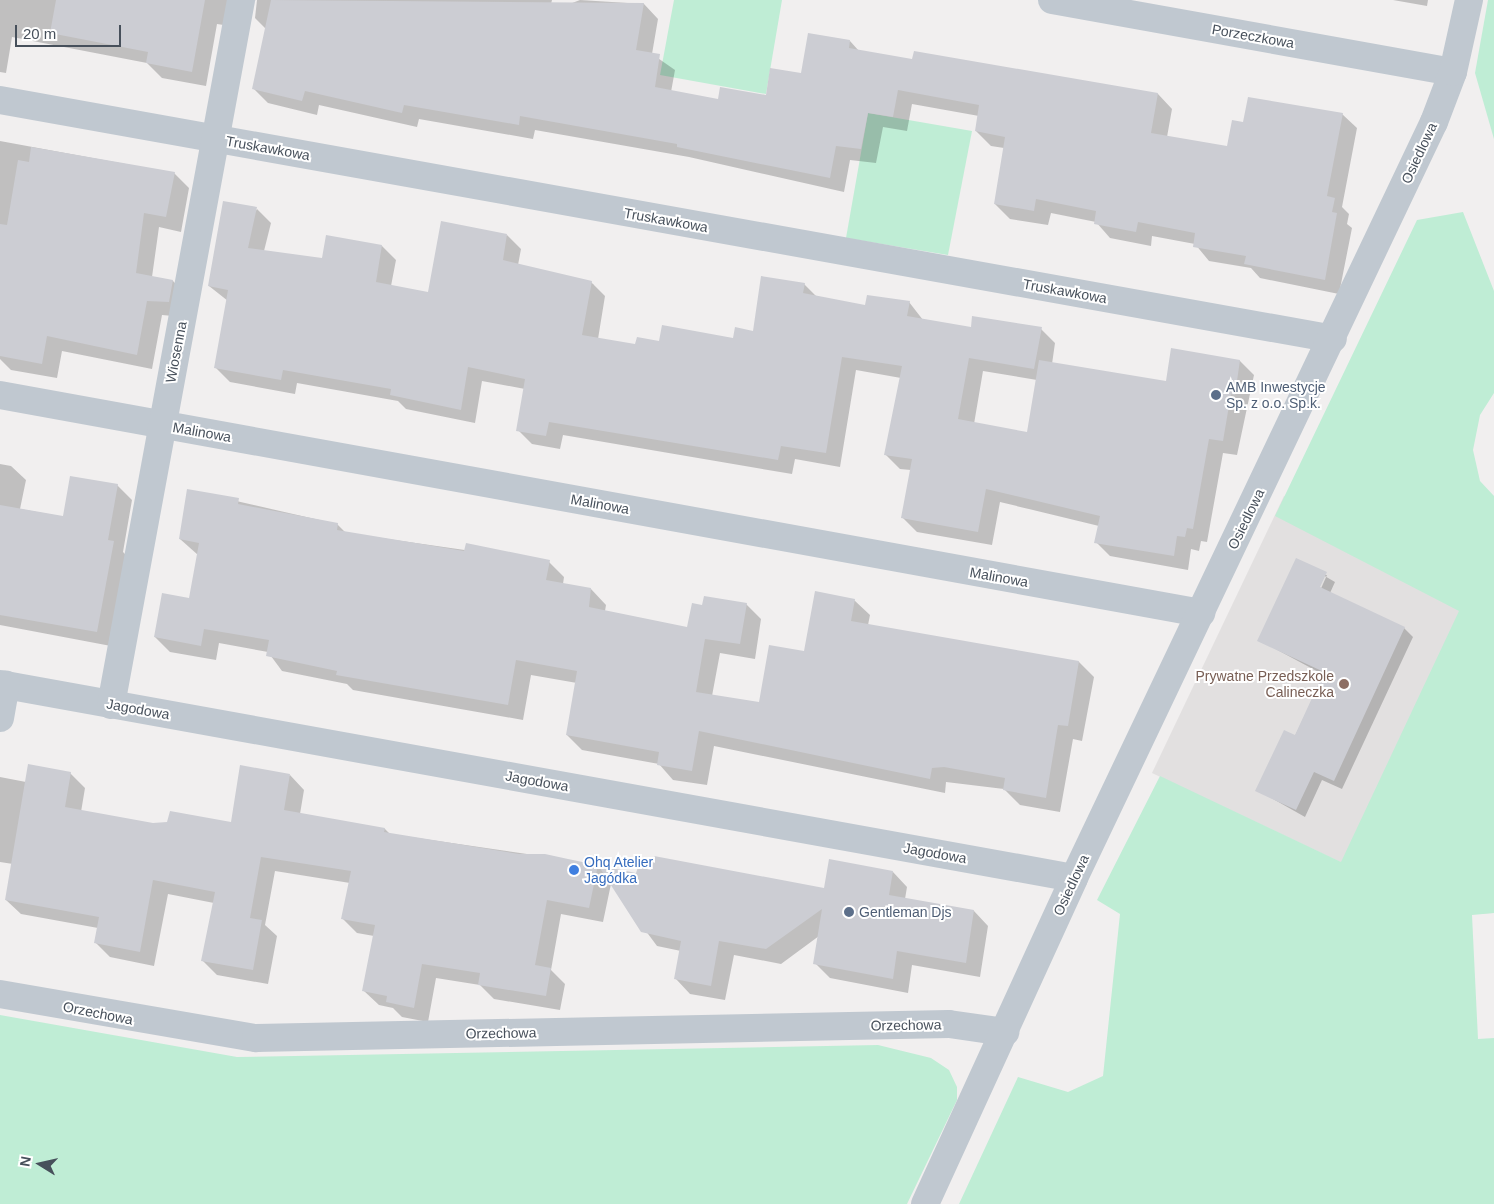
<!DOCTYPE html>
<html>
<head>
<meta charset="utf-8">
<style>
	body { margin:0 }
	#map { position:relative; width:1494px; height:1204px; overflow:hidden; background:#f1efef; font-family:Helvetica,sans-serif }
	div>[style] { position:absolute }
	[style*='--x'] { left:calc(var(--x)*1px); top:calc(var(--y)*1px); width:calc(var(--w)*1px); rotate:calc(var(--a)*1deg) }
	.education>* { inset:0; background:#e2e0e0 }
	.green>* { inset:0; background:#bfedd5 }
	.shadow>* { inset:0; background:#0003 }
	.building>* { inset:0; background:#cccdd3 }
	.minor>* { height:28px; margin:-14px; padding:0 14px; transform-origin:14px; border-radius:14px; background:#c0c8d0 }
	.dots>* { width:14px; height:14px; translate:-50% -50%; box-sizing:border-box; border:2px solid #fff; border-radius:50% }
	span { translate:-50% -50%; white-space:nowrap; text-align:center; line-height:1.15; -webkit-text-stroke:4px #fff; paint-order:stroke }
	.street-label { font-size:14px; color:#47505b }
	.service-label { font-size:14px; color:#4e5e75 }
	.left { translate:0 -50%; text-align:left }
	.education-label { font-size:14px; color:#785e54 }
	.right { translate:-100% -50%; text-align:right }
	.shop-label { font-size:14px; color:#366cbe }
	.north { position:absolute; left:15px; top:1139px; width:50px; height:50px; -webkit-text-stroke:4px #fff; paint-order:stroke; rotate:280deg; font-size:14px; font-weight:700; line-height:20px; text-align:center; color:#47505b }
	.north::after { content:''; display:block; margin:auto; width:18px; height:22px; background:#47505b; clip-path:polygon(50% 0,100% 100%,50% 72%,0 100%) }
	.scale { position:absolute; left:15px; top:25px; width:106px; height:22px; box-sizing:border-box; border:2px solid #47505b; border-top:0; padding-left:6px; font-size:15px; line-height:18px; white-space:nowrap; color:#47505b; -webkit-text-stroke:4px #fff; paint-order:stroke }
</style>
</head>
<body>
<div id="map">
	<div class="education">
		<i style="clip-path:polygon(1284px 496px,1494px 596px,1494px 913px,1452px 915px,1152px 773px)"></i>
	</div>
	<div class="green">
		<i style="clip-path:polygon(674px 0,782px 0,766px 94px,660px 75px)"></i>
		<i style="clip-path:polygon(1488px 0,1494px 0,1494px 139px,1475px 73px)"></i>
		<i style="clip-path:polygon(868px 113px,972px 131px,948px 255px,846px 238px)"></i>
		<i style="clip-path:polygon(1463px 212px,1494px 291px,1494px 393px,1480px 415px,1473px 450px,1480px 481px,1494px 496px,1494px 913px,1472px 915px,1478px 1039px,1494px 1038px,1494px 1204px,959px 1204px,1018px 1077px,1068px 1092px,1103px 1076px,1120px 914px,1097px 900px,1160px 776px,1341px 862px,1459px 611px,1275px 516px,1417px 220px)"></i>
		<i style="clip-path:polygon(0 1015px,237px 1057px,878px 1045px,931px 1058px,949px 1070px,957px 1087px,957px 1100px,907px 1204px,0 1204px)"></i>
	</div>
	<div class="shadow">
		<i style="clip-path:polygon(0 0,256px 0,243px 5px,237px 27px,217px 24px,206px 86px,162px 78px,147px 63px,12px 37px,6px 73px,0 72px)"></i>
		<i style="clip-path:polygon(257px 0,552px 0,549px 12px,580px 0,644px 4px,658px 19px,652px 54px,675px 70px,671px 92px,719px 101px,767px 96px,850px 41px,859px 51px,913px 60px,1158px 94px,1172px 109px,1167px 137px,1228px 148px,1244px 123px,1342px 114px,1357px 128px,1342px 207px,1349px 214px,1347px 224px,1352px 228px,1339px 294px,1260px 278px,1251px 268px,1209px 261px,1195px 244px,1152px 236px,1151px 246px,1110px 238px,1096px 222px,1051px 213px,1048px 225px,1010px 219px,995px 204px,1004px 148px,991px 146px,976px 131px,979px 116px,912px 104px,907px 131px,883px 127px,876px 163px,850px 160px,844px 192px,689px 157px,535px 130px,533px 139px,419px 119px,417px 127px,319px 105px,317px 115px,268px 103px,254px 89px,266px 29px,255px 18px)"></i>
		<i style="clip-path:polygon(1393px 0,1428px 0,1427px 6px)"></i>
		<i style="clip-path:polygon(0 141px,174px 173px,189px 188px,181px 232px,159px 227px,152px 277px,173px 281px,188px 297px,184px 317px,162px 315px,152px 369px,62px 351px,57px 378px,11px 370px,0 359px)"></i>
		<i style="clip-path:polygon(evenodd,257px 209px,271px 223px,264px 251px,323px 259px,382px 246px,396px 260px,391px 286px,429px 293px,507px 235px,521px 249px,518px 265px,591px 282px,605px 296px,598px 339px,636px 345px,734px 339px,754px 332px,804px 284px,817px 297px,866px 306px,909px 302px,923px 320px,972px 328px,1041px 329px,1055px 343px,1052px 364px,1167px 383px,1172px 350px,1240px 361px,1254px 375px,1237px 455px,1223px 453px,1207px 542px,1201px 541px,1199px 551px,1191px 549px,1188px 570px,1110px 556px,1096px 542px,1099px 526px,1000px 502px,992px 545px,917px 532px,902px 517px,911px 470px,900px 469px,885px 454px,901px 378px,856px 370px,840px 467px,795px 459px,792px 474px,563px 435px,560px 449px,532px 444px,518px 430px,525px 389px,482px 381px,475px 423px,406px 409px,398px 401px,297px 383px,295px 394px,230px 382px,216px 368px,228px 301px,209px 286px,257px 209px,983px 371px,1037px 380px,1028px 434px,974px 424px,983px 371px)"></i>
		<i style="clip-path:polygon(0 464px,11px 466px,26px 480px,20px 509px,64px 517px,117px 485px,132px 500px,123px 552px,128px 557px,111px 646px,0 625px)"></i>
		<i style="clip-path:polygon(188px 490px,337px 524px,346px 533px,549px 562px,564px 577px,563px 584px,591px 589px,606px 605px,605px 611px,688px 628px,703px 606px,746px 604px,761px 619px,755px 659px,720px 653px,712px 696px,760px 704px,854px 600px,870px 615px,868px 625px,1079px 662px,1094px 677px,1082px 741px,1073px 739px,1060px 812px,1020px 805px,1004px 789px,946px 782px,945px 793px,714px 746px,707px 785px,673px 780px,659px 764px,582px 750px,567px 735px,577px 683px,531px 675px,523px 720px,353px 690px,347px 684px,282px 671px,268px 652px,219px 643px,216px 660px,170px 652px,155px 637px,190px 600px,198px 555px,180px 539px)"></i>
		<i style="clip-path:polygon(evenodd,1297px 560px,1335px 582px,1330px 593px,1404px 628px,1413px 637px,1342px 789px,1322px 780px,1305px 817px,1257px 790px,1295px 736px,1324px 675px,1259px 640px,1297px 560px,1325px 575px,1327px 575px,1319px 593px,1317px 592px,1325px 575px)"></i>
		<i style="clip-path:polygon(70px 773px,85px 788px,81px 812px,153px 824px,232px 824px,290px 775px,304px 790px,300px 814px,385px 829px,390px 834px,568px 860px,637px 875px,652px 871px,825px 889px,893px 872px,907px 887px,905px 899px,974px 911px,988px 926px,980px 977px,912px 965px,908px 993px,830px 978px,815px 963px,819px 936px,781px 964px,734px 955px,725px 1000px,690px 994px,676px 979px,681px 951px,657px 946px,611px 884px,603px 922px,561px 914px,551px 970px,565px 984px,560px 1010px,494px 999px,480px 985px,436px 978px,428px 1022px,402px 1017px,393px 1008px,379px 1005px,364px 991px,374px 936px,357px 933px,342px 918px,350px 883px,275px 871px,265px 925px,277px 936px,268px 984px,217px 975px,202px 960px,214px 903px,168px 894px,154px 966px,110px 957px,95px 942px,98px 928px,21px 914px,6px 900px,13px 864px,0 862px,0 777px,26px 782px)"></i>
	</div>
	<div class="building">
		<i style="clip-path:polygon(56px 0,205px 0,192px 72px,146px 63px,148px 52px,50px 33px)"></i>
		<i style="clip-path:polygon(271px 0,644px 3px,636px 50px,660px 54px,655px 87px,718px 99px,720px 87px,766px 95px,770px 68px,801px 73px,808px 33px,850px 40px,849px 48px,912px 59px,914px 51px,1158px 93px,1151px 133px,1227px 146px,1232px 120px,1243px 122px,1248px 97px,1343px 113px,1327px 196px,1335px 198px,1332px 212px,1337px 213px,1325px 280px,1244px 264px,1246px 256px,1193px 247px,1195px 233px,1138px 222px,1136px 232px,1094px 224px,1096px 211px,1036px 199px,1034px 211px,994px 204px,1005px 137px,975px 131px,979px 105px,898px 90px,893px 117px,868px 113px,861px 149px,836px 146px,830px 178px,677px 147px,677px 144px,520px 116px,519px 125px,404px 105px,402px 113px,305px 91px,302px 101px,252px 89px)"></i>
		<i style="clip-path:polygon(31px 147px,175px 172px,166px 217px,144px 213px,136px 273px,173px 280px,169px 302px,147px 301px,137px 355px,47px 336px,42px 364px,0 356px,0 224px,7px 225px,18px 160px,29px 162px)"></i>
		<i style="clip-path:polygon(223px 201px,257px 207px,248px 248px,322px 258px,326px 235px,382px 245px,376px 282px,428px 292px,441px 221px,507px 234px,503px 260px,592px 281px,582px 335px,635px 344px,637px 337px,659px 341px,662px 325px,733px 338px,735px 327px,753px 331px,761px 276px,805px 283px,803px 293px,865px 305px,867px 295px,910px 301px,907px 316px,971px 327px,972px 316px,1042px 327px,1034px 369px,969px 358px,958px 419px,1027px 432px,1039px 360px,1166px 381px,1171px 348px,1240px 360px,1235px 395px,1231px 394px,1223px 441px,1209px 439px,1193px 529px,1187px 528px,1185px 537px,1177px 536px,1174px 556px,1094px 543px,1100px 516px,986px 489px,978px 532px,901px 518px,912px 459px,884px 455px,902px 366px,842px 357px,826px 453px,781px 446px,778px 460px,549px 422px,546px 436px,516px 431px,525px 379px,468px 367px,461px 410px,390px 395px,391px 389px,283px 370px,281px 380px,214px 368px,228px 290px,208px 286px)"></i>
		<i style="clip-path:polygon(70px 476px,118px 484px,108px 540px,114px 541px,97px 632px,0 615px,0 505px,63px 516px)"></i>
		<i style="clip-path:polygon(187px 489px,239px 498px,238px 504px,338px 523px,337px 530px,464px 551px,466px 543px,550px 560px,546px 580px,591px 588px,589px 607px,687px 627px,692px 603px,702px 605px,704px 596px,747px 603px,740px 644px,705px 639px,696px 692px,759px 702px,769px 645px,804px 651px,815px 591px,855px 599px,851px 621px,1079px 661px,1068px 726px,1058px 725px,1046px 798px,1003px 790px,1005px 778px,944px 767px,932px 768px,930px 779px,699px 731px,692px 771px,657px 765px,659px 752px,566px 735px,577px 671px,516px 660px,508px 705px,336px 675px,337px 671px,266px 656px,269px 640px,204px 629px,201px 646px,154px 637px,162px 593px,189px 598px,199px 543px,179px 539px)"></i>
		<i style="clip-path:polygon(1296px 558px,1327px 572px,1320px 587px,1405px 627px,1334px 781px,1314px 772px,1296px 810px,1255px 791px,1284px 730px,1295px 735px,1324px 672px,1257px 641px)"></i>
		<i style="clip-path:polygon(28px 764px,71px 772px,65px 807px,153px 823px,167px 822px,170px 811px,231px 822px,240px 765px,290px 774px,284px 810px,385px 828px,384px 832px,519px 854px,545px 854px,568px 859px,636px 873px,638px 867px,651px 870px,654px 856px,824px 888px,829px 859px,893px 871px,889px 895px,974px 910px,966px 963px,897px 951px,893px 979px,813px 964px,822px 909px,766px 949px,719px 941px,711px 986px,674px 979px,681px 941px,641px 932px,598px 865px,589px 908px,547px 900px,535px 965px,551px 968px,546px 996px,478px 985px,480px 973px,422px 964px,414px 1008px,386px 1002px,387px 996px,362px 991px,375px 925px,341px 919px,351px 871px,261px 857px,250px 918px,262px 920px,253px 970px,201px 961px,215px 892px,153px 880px,140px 952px,94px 943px,99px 917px,5px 900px)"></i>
	</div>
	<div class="minor">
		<i style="--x:1052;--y:0;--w:407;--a:10.2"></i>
		<i style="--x:0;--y:100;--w:1354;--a:10.16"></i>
		<i style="--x:0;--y:395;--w:1221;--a:10.29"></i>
		<i style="--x:0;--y:684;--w:1091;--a:10.24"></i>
		<i style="--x:111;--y:705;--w:717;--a:-79.55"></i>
		<i style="--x:0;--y:718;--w:34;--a:-80"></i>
		<i style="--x:0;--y:994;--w:260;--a:9.8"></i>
		<i style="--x:256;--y:1038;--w:693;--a:-1.16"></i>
		<i style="--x:949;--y:1024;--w:57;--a:8.1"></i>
		<i style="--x:925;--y:1204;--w:358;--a:-65.4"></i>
		<i style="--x:1074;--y:878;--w:837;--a:-64.54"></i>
		<i style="--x:1434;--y:122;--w:53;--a:-69.2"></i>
		<i style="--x:1453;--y:72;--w:74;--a:-77.5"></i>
	</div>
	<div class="dots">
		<i style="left:1216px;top:395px;background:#5c6f8a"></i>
		<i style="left:1344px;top:684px;background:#8d6e63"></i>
		<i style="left:574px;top:870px;background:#3f7fe0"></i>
		<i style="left:849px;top:912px;background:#5c6f8a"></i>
	</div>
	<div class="street-label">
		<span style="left:1253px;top:36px;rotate:10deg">Porzeczkowa</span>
		<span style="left:268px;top:148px;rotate:10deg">Truskawkowa</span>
		<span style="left:1419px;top:153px;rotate:-65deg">Osiedlowa</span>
		<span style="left:666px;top:220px;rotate:10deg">Truskawkowa</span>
		<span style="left:1065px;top:291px;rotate:10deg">Truskawkowa</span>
		<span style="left:176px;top:352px;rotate:-79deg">Wiosenna</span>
		<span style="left:202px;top:432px;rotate:10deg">Malinowa</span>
		<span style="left:600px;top:504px;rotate:10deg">Malinowa</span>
		<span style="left:1246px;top:519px;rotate:-64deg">Osiedlowa</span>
		<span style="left:999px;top:577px;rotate:10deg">Malinowa</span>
		<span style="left:138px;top:709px;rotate:10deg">Jagodowa</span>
		<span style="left:537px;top:781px;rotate:10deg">Jagodowa</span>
		<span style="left:935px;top:853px;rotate:10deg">Jagodowa</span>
		<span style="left:1071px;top:885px;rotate:-65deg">Osiedlowa</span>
		<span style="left:98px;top:1013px;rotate:11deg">Orzechowa</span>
		<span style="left:906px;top:1025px;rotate:-1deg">Orzechowa</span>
		<span style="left:501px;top:1033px;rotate:-1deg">Orzechowa</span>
	</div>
	<div class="service-label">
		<span class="left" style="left:1226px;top:395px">AMB Inwestycje<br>Sp. z o.o. Sp.k.</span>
		<span class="left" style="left:859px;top:912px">Gentleman Djs</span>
	</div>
	<div class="education-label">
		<span class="right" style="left:1334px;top:684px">Prywatne Przedszkole<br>Calineczka</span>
	</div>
	<div class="shop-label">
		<span class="left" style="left:584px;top:870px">Ohq Atelier<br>Jagódka</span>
	</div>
	<div class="north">N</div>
	<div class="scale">20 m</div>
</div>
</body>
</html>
